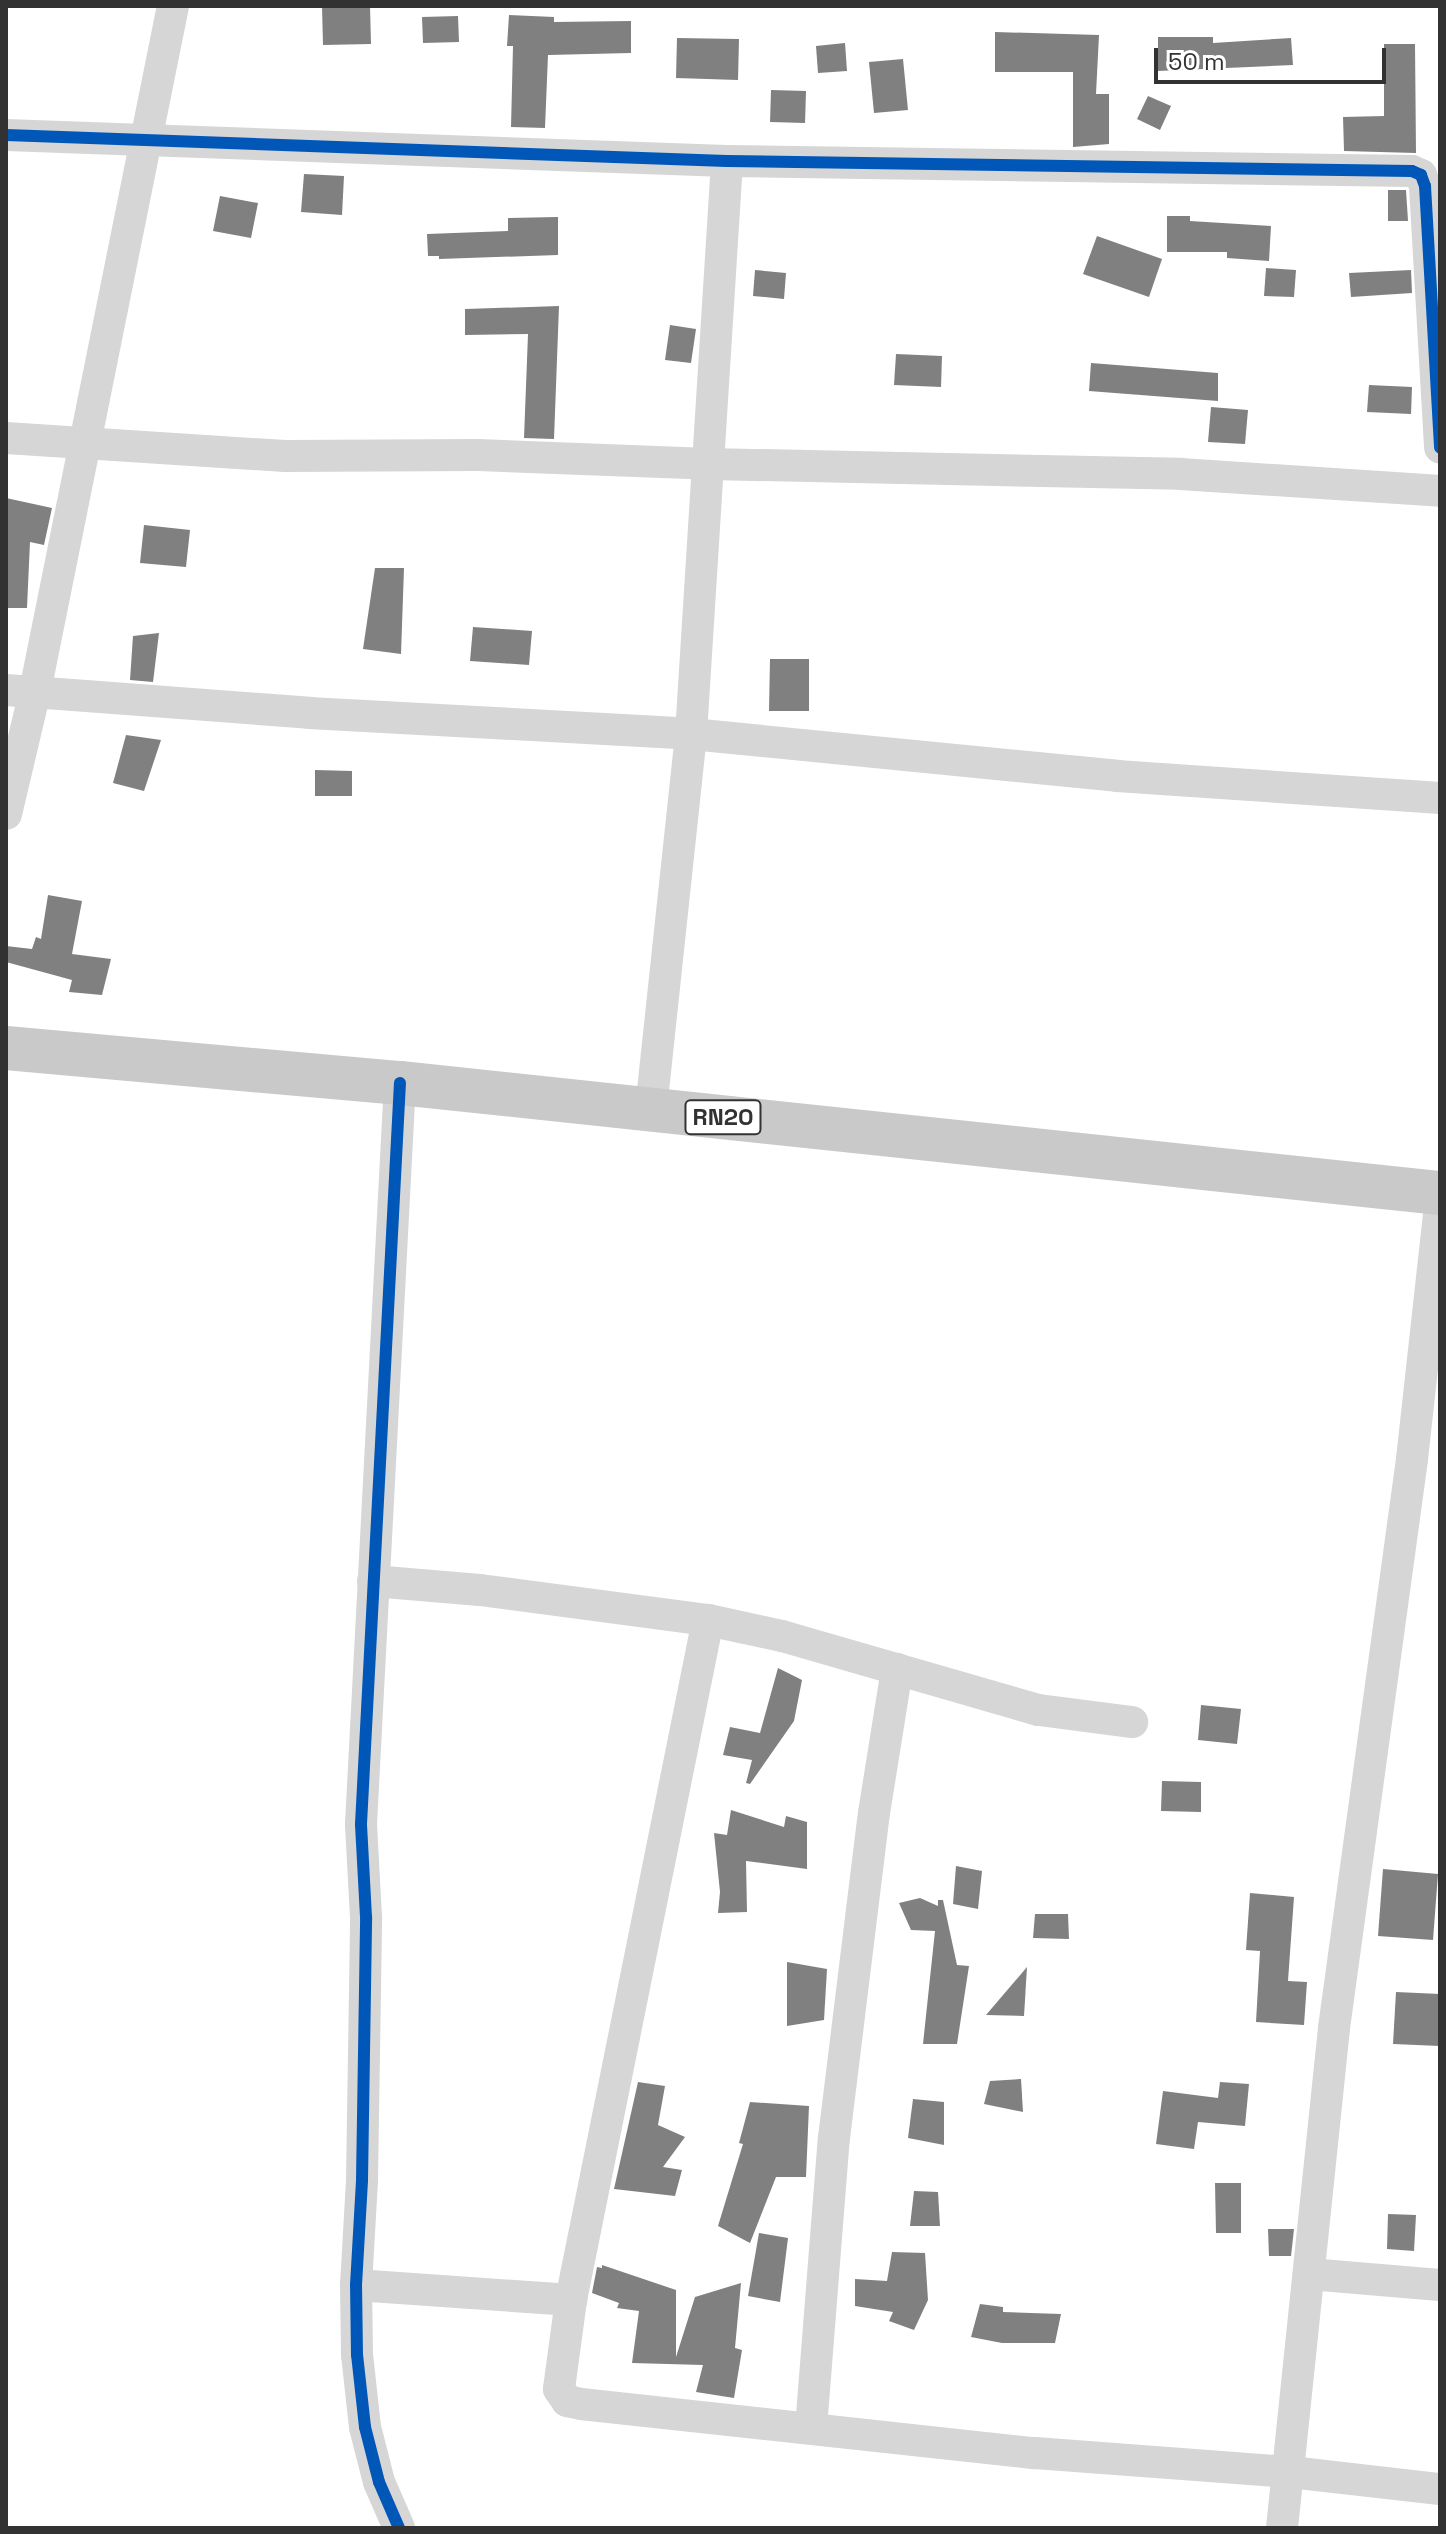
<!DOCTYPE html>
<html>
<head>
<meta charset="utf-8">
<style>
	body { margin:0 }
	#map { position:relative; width:1446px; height:2534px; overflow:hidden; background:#fff; font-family:"Space Grotesk",sans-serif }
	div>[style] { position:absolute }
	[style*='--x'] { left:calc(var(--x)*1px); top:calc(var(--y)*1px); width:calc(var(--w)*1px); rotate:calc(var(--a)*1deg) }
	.building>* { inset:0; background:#808080 }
	.street>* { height:32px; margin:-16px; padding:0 16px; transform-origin:16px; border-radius:16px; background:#d6d6d6 }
	.primary>* { height:44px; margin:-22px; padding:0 22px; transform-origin:22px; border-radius:22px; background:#c9c9c9 }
	.cycleway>* { height:12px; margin:-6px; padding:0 6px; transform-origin:6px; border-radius:6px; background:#0057b8 }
	span { translate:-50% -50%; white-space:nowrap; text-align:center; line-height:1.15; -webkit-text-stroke:8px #fff; paint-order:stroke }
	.shield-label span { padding:2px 6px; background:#fff; border:2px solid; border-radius:6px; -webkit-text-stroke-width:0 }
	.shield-label { font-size:24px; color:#323232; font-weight:700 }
	.frame { position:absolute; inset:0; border:8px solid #323232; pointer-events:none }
	.scale { position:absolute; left:1154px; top:48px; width:232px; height:36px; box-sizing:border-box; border:4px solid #323232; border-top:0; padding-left:10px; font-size:24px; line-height:28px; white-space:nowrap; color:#323232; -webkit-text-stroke:6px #fff; paint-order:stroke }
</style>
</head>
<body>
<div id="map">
	<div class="building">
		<i style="clip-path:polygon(322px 6px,370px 6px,371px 44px,323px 45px)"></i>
		<i style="clip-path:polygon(509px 15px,554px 17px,554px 22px,631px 21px,631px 53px,548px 55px,545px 128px,511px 127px,513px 46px,507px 46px)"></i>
		<i style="clip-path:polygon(458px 16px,459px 42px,423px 43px,422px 17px)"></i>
		<i style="clip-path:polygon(995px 32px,1099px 35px,1096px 94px,1109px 94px,1109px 144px,1073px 147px,1073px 72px,995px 72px)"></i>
		<i style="clip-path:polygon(1158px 37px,1213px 37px,1213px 43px,1291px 38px,1293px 65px,1158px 71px)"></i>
		<i style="clip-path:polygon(677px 38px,739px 39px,738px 80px,676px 78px)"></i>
		<i style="clip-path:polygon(845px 43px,847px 71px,818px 73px,816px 46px)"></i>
		<i style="clip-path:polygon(1384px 44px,1415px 44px,1416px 153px,1344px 151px,1343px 117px,1384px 116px)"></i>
		<i style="clip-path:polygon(903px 59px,908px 110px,874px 113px,869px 62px)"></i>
		<i style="clip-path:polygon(771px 90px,806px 91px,805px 123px,770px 122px)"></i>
		<i style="clip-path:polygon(1148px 96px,1171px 106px,1160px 130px,1137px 119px)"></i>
		<i style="clip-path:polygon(304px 174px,344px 176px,342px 215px,301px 212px)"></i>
		<i style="clip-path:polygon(1388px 190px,1406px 190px,1408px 221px,1388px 221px)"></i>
		<i style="clip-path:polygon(220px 196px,258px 203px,251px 238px,213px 231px)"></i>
		<i style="clip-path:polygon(1167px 216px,1190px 216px,1190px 221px,1271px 226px,1269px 261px,1227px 258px,1227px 252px,1167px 252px)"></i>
		<i style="clip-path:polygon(558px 217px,558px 255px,439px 259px,439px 256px,428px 256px,427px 234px,508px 231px,508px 218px)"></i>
		<i style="clip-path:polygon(1097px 236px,1162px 259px,1149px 297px,1083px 274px)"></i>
		<i style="clip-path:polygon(1266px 268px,1296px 270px,1294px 297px,1264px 296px)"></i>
		<i style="clip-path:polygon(755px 270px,786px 273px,784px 299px,753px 296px)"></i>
		<i style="clip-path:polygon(1411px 270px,1412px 293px,1351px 297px,1349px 273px)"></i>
		<i style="clip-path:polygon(559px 306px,554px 439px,524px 438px,528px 334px,465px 335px,465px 309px)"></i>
		<i style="clip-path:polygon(670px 325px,696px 329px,691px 363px,665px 360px)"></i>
		<i style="clip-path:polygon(896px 354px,942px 356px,941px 387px,894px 385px)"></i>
		<i style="clip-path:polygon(1091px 363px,1218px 373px,1218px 401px,1089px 391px)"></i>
		<i style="clip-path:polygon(1369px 385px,1412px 387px,1411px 414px,1367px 412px)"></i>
		<i style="clip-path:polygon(1211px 407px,1248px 410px,1245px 444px,1208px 442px)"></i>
		<i style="clip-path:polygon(6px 498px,52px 508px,44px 545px,30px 542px,27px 608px,6px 608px)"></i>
		<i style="clip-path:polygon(144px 525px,190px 530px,186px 567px,140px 563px)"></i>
		<i style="clip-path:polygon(375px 568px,404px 568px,401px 654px,363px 649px)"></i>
		<i style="clip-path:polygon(473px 627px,532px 631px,529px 665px,470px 661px)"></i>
		<i style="clip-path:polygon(159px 633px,153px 682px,130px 680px,133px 636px)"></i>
		<i style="clip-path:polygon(770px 659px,809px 659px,809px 711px,769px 711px)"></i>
		<i style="clip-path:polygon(126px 735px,161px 740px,144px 791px,113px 783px)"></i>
		<i style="clip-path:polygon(315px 770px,352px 771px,352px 796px,315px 796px)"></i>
		<i style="clip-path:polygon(48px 895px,82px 901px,72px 954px,111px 959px,102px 995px,69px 992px,72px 980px,6px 962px,6px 946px,32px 949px,36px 937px,41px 939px)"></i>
		<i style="clip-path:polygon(778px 1668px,802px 1680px,794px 1721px,750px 1784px,746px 1783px,752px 1760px,723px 1755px,730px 1727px,760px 1733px)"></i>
		<i style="clip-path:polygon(1201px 1705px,1241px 1709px,1237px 1744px,1198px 1740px)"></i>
		<i style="clip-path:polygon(1162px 1781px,1201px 1782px,1201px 1812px,1161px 1811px)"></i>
		<i style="clip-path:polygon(731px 1810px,784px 1827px,786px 1816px,807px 1822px,807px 1869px,746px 1861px,747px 1912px,718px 1913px,720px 1892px,714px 1833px,727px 1835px)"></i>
		<i style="clip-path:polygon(956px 1866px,982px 1871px,978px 1909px,953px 1904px)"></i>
		<i style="clip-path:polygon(1383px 1869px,1438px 1874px,1433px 1940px,1378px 1936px)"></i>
		<i style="clip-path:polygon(1250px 1893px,1294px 1897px,1288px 1981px,1307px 1982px,1304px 2025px,1256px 2022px,1260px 1951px,1246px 1950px)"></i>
		<i style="clip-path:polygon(920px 1898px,938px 1906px,938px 1900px,943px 1900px,957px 1965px,969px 1966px,957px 2044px,923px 2044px,935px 1931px,911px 1930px,899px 1903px)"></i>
		<i style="clip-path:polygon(1035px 1914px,1068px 1914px,1069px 1939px,1033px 1938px)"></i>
		<i style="clip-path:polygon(787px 1962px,827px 1969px,824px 2020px,787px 2026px)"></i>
		<i style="clip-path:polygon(1027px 1967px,1024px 2016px,986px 2015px)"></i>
		<i style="clip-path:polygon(1396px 1992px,1440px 1994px,1440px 2046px,1393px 2044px)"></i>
		<i style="clip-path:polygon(1021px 2079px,1023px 2112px,984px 2104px,990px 2081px)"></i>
		<i style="clip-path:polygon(638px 2082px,665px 2086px,658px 2125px,685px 2137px,663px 2167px,682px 2170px,675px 2196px,614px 2189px)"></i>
		<i style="clip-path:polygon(1220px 2082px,1249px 2084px,1245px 2126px,1198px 2122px,1194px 2149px,1156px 2144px,1163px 2091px,1218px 2098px)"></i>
		<i style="clip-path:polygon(913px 2099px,944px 2102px,944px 2145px,908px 2138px)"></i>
		<i style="clip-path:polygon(750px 2102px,809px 2106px,806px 2177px,776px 2177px,750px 2243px,718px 2226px,743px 2144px,739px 2143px)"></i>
		<i style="clip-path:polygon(1215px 2183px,1241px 2183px,1241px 2233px,1216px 2233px)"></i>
		<i style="clip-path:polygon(914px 2191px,938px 2192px,940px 2226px,910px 2226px)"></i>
		<i style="clip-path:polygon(1388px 2214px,1416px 2215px,1414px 2251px,1387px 2249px)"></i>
		<i style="clip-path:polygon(1268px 2229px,1294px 2229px,1291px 2256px,1269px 2256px)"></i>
		<i style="clip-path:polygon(759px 2233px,788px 2238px,780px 2302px,748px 2296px)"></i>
		<i style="clip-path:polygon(892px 2252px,925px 2253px,928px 2300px,914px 2330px,889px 2321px,893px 2312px,855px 2306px,855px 2279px,887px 2281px)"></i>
		<i style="clip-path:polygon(602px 2265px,676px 2290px,676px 2357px,695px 2297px,741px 2283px,735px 2348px,742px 2350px,734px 2398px,696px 2392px,703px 2365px,632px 2363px,639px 2311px,617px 2308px,619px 2303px,592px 2293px,597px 2267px,602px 2268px)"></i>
		<i style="clip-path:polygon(980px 2304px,1003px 2307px,1003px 2312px,1061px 2314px,1055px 2343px,1002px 2343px,971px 2337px)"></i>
	</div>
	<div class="street">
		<i style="--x:6;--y:135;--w:721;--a:2.07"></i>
		<i style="--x:727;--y:161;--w:685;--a:0.84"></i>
		<i style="--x:1412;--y:171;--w:10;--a:24"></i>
		<i style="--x:1421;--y:175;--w:12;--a:70"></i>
		<i style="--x:1425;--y:186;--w:262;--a:86.7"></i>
		<i style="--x:6;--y:438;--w:280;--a:3.7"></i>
		<i style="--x:285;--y:456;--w:193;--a:-0.3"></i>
		<i style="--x:478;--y:455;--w:231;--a:2.2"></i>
		<i style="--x:709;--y:464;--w:471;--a:1.2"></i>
		<i style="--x:1180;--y:474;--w:261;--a:3.7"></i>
		<i style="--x:6;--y:690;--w:304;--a:4.3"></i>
		<i style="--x:309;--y:713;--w:383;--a:3.1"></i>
		<i style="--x:691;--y:734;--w:428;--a:5.6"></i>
		<i style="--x:1117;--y:776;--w:324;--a:3.9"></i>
		<i style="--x:6;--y:814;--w:126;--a:-76.7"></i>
		<i style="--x:35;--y:691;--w:699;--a:-78.61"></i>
		<i style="--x:651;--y:1109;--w:377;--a:-83.9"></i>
		<i style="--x:691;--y:734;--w:574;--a:-86.4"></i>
		<i style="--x:373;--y:1581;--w:107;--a:4.8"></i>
		<i style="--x:480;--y:1590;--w:230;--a:7.5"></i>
		<i style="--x:708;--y:1620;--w:76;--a:12.2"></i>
		<i style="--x:782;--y:1636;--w:267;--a:16.1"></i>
		<i style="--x:1039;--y:1710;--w:94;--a:7.4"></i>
		<i style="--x:1309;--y:2274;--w:131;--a:4.8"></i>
		<i style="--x:356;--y:2285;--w:216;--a:4"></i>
		<i style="--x:571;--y:2300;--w:90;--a:97.7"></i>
		<i style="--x:559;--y:2389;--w:14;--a:56"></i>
		<i style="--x:567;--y:2401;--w:14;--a:12"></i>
		<i style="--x:581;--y:2404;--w:457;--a:6.2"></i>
		<i style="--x:1035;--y:2453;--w:256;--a:4.3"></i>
		<i style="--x:1290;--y:2472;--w:151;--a:6.5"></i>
		<i style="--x:571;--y:2300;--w:694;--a:-78.61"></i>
		<i style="--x:811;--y:2428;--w:291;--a:-85.5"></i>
		<i style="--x:834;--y:2138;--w:327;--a:-83"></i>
		<i style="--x:874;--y:1813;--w:146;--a:-80.9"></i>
		<i style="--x:399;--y:2528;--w:50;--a:-113.5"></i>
		<i style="--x:379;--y:2482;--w:57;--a:-104.3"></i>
		<i style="--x:365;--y:2427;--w:72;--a:-96.3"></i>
		<i style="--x:357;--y:2355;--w:70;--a:-90.8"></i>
		<i style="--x:356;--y:2285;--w:105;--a:-86.7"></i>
		<i style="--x:362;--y:2180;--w:263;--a:-89.1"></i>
		<i style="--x:366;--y:1917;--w:93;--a:-93.1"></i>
		<i style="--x:361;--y:1824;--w:742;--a:-86.99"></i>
		<i style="--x:1282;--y:2528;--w:503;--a:-84.06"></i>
		<i style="--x:1334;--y:2028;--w:574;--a:-82.19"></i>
		<i style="--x:1412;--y:1459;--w:255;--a:-83.7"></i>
	</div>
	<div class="primary">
		<i style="--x:6;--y:1048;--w:396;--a:5.1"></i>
		<i style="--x:400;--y:1083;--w:1046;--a:6.04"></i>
	</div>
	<div class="cycleway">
		<i style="--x:6;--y:135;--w:721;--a:2.07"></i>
		<i style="--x:727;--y:161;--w:685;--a:0.84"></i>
		<i style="--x:1412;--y:171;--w:10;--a:24"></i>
		<i style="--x:1421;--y:175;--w:12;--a:70"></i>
		<i style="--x:1425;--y:186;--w:262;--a:86.7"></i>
		<i style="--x:399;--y:2528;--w:50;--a:-113.5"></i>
		<i style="--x:379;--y:2482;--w:57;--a:-104.3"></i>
		<i style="--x:365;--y:2427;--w:72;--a:-96.3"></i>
		<i style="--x:357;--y:2355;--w:70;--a:-90.8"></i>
		<i style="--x:356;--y:2285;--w:105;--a:-86.7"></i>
		<i style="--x:362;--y:2180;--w:263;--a:-89.1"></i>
		<i style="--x:366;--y:1917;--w:93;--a:-93.1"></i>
		<i style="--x:361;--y:1824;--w:742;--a:-86.99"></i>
	</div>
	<div class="shield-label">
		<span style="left:723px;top:1117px">RN20</span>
	</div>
	<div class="frame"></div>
	<div class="scale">50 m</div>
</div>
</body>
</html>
